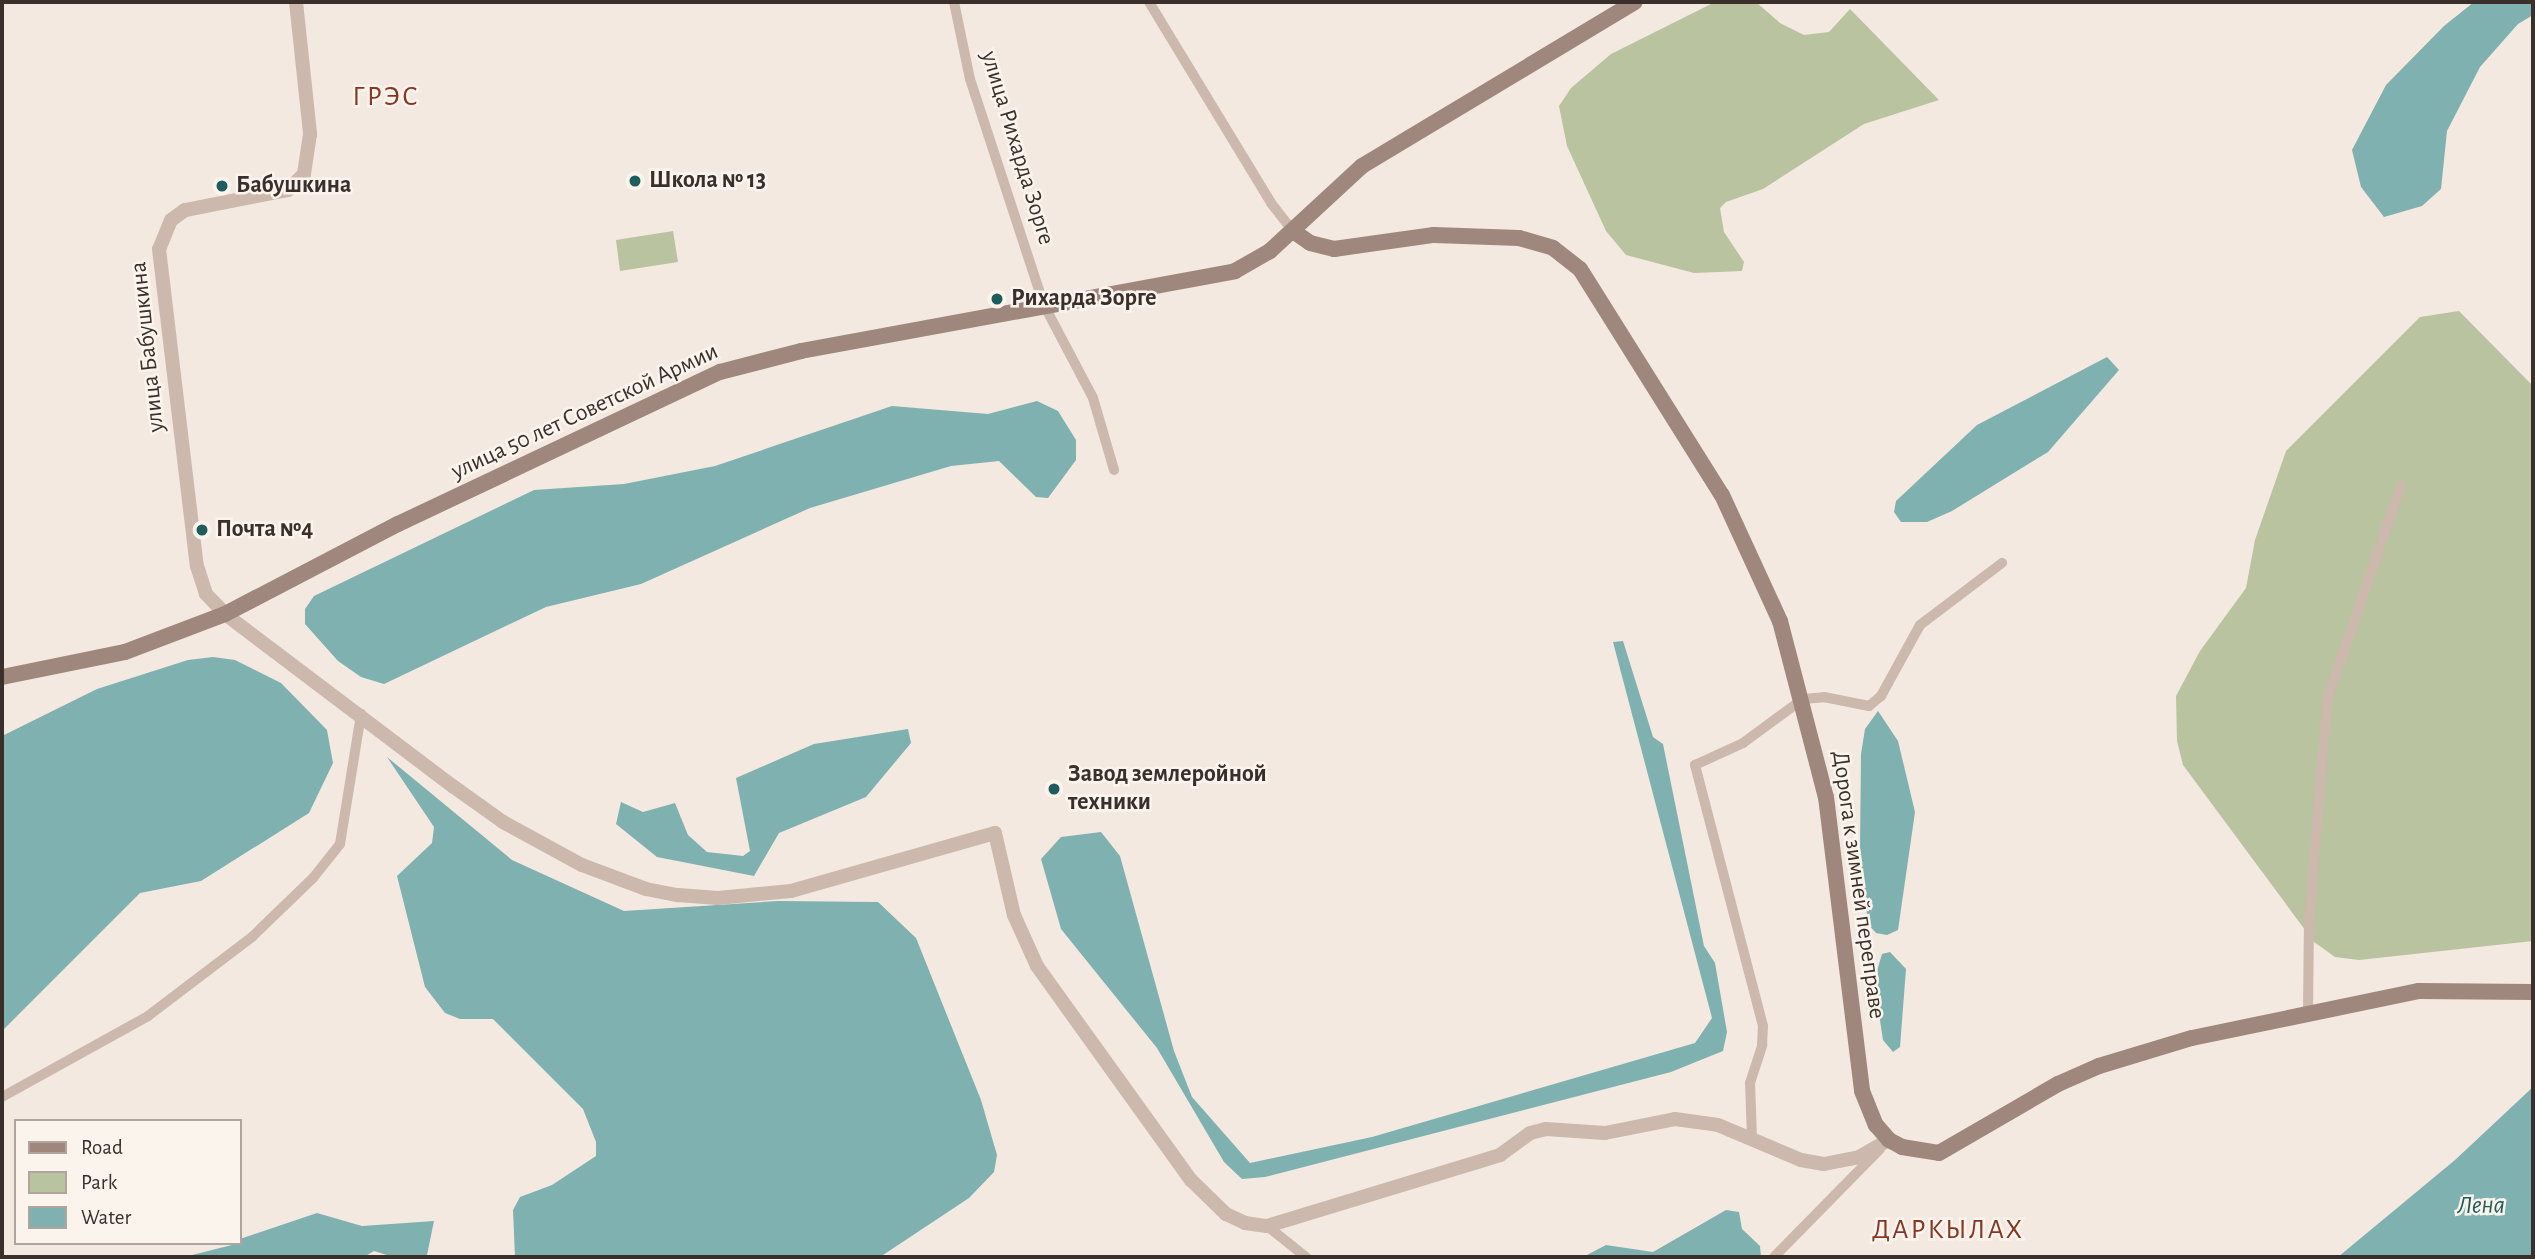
<!DOCTYPE html>
<html>
<head>
<meta charset="utf-8">
<style>
	body { margin:0 }
	#map { position:relative; width:2535px; height:1259px; overflow:hidden; background:#f3e9e0; font-family:"Alegreya Sans",sans-serif }
	div>[style] { position:absolute }
	[style*='--x'] { left:calc(var(--x)*1px); top:calc(var(--y)*1px); width:calc(var(--w)*1px); rotate:calc(var(--a)*1deg) }
	.green>* { inset:0; background:#b9c3a0 }
	.water>* { inset:0; background:#7fb1b0 }
	.minor>* { height:10px; margin:-5px; padding:0 5px; transform-origin:5px; border-radius:5px; background:#ccb8ac }
	.tertiary>* { height:14px; margin:-7px; padding:0 7px; transform-origin:7px; border-radius:7px; background:#ccb8ac }
	.secondary>* { height:16px; margin:-8px; padding:0 8px; transform-origin:8px; border-radius:8px; background:#a0877d }
	.dots>* { width:19px; height:19px; translate:-50% -50%; box-sizing:border-box; border:4px solid #fbf4ed; border-radius:50% }
	span { translate:-50% -50%; white-space:nowrap; text-align:center; line-height:1.15; -webkit-text-stroke:5px #fbf4ed; paint-order:stroke }
	.street-label { font-size:24px; color:#3a2f2b }
	.poi-label { font-size:24px; color:#3a2f2b; font-weight:700 }
	.left { translate:0 -50%; text-align:left }
	.water-label { font-size:26px; color:#1f5c5c; font-style:italic }
	.quarter-label { font-size:28px; color:#893523; letter-spacing:2px }
	.frame { position:absolute; inset:0; border:4px solid #3a2f2b; pointer-events:none }
	.legend { position:absolute; left:14px; top:1119px; width:228px; height:126px; box-sizing:border-box; background:#fbf4ed; border:2px solid #aea59f; margin:0; padding:9px 12px; list-style:none; font-size:21px; color:#3a2f2b }
	.legend li { display:flex; align-items:center; gap:14px; height:35px }
	.legend b { width:35px; border:2px solid #aea59f }
</style>
</head>
<body>
<div id="map">
	<div class="green">
		<i style="clip-path:polygon(1715px 2px,1756px 2px,1780px 23px,1804px 35px,1829px 32px,1850px 9px,1939px 100px,1864px 124px,1763px 189px,1726px 202px,1720px 208px,1724px 232px,1744px 262px,1742px 271px,1694px 273px,1626px 255px,1606px 231px,1567px 146px,1559px 106px,1571px 88px,1611px 54px)"></i>
		<i style="clip-path:polygon(673px 231px,678px 262px,620px 271px,616px 240px)"></i>
		<i style="clip-path:polygon(2459px 311px,2533px 386px,2533px 941px,2359px 960px,2335px 957px,2314px 942px,2183px 765px,2177px 741px,2176px 696px,2200px 651px,2246px 588px,2255px 540px,2286px 451px,2420px 317px)"></i>
	</div>
	<div class="water">
		<i style="clip-path:polygon(2474px 2px,2533px 2px,2533px 15px,2518px 24px,2480px 67px,2447px 131px,2441px 189px,2422px 206px,2384px 217px,2361px 187px,2352px 150px,2386px 85px,2444px 26px)"></i>
		<i style="clip-path:polygon(2107px 357px,2119px 370px,2048px 452px,1952px 511px,1927px 522px,1901px 522px,1894px 512px,1896px 501px,1977px 425px)"></i>
		<i style="clip-path:polygon(1037px 401px,1058px 411px,1076px 440px,1076px 460px,1048px 498px,1036px 497px,999px 461px,951px 466px,810px 508px,641px 584px,546px 607px,384px 684px,361px 677px,338px 661px,305px 624px,305px 609px,314px 596px,534px 490px,624px 484px,715px 466px,892px 406px,988px 414px)"></i>
		<i style="clip-path:polygon(1623px 641px,1653px 737px,1663px 744px,1704px 946px,1715px 963px,1727px 1032px,1723px 1051px,1671px 1072px,1265px 1177px,1242px 1179px,1224px 1162px,1157px 1048px,1061px 929px,1041px 859px,1061px 837px,1101px 832px,1120px 856px,1174px 1051px,1192px 1097px,1250px 1163px,1372px 1137px,1695px 1043px,1712px 1018px,1613px 642px)"></i>
		<i style="clip-path:polygon(213px 657px,235px 660px,281px 683px,327px 730px,333px 763px,309px 813px,201px 881px,140px 893px,2px 1031px,2px 736px,97px 689px,188px 660px)"></i>
		<i style="clip-path:polygon(1878px 711px,1898px 741px,1915px 812px,1898px 930px,1887px 935px,1876px 933px,1868px 924px,1860px 850px,1861px 754px,1865px 729px)"></i>
		<i style="clip-path:polygon(908px 729px,911px 743px,866px 797px,779px 833px,754px 876px,657px 857px,616px 824px,621px 802px,643px 812px,675px 803px,688px 835px,707px 852px,743px 856px,750px 851px,736px 778px,814px 744px)"></i>
		<i style="clip-path:polygon(387px 757px,512px 860px,624px 911px,778px 901px,878px 902px,916px 938px,981px 1100px,997px 1155px,994px 1172px,969px 1198px,880px 1257px,515px 1257px,513px 1210px,520px 1197px,552px 1185px,596px 1156px,596px 1142px,583px 1109px,493px 1019px,460px 1019px,445px 1013px,425px 987px,397px 876px,432px 843px,434px 827px)"></i>
		<i style="clip-path:polygon(1890px 952px,1906px 969px,1900px 1047px,1893px 1052px,1883px 1040px,1874px 981px,1882px 954px)"></i>
		<i style="clip-path:polygon(2533px 1087px,2533px 1257px,2338px 1257px,2455px 1160px)"></i>
		<i style="clip-path:polygon(1726px 1210px,1739px 1212px,1742px 1229px,1760px 1246px,1761px 1257px,1583px 1257px,1606px 1245px,1653px 1252px)"></i>
		<i style="clip-path:polygon(317px 1213px,362px 1226px,434px 1221px,427px 1255px,393px 1257px,374px 1251px,364px 1257px,184px 1257px,240px 1243px,240px 1239px)"></i>
	</div>
	<div class="minor">
		<i style="--x:954;--y:2;--w:79;--a:78.3"></i>
		<i style="--x:970;--y:79;--w:238;--a:71.9"></i>
		<i style="--x:1044;--y:305;--w:105;--a:62.2"></i>
		<i style="--x:1093;--y:398;--w:75;--a:73.7"></i>
		<i style="--x:1149;--y:2;--w:235;--a:58.7"></i>
		<i style="--x:1271;--y:203;--w:36;--a:52"></i>
		<i style="--x:2308;--y:1013;--w:93;--a:-89.4"></i>
		<i style="--x:2309;--y:920;--w:221;--a:-85.3"></i>
		<i style="--x:2327;--y:700;--w:227;--a:-71"></i>
		<i style="--x:2;--y:1097;--w:167;--a:-29"></i>
		<i style="--x:148;--y:1016;--w:131;--a:-37.2"></i>
		<i style="--x:252;--y:937;--w:85;--a:-44"></i>
		<i style="--x:313;--y:878;--w:43;--a:-51.5"></i>
		<i style="--x:340;--y:844;--w:132;--a:-80.8"></i>
		<i style="--x:1752;--y:1139;--w:56;--a:-92"></i>
		<i style="--x:1750;--y:1083;--w:40;--a:-72"></i>
		<i style="--x:1762;--y:1045;--w:19;--a:-87"></i>
		<i style="--x:1763;--y:1026;--w:270;--a:-104.6"></i>
		<i style="--x:1695;--y:765;--w:53;--a:-24.6"></i>
		<i style="--x:1743;--y:743;--w:74;--a:-36.3"></i>
		<i style="--x:1803;--y:699;--w:21;--a:-5"></i>
		<i style="--x:1824;--y:697;--w:46;--a:11.3"></i>
		<i style="--x:1869;--y:706;--w:16;--a:-40"></i>
		<i style="--x:1881;--y:696;--w:81;--a:-61.2"></i>
		<i style="--x:1920;--y:625;--w:103;--a:-37.1"></i>
		<i style="--x:1267;--y:1226;--w:50;--a:38.5"></i>
		<i style="--x:1774;--y:1257;--w:151;--a:-45.5"></i>
	</div>
	<div class="tertiary">
		<i style="--x:296;--y:2;--w:133;--a:83.9"></i>
		<i style="--x:310;--y:134;--w:40;--a:98.5"></i>
		<i style="--x:304;--y:174;--w:23;--a:135"></i>
		<i style="--x:288;--y:190;--w:105;--a:169"></i>
		<i style="--x:185;--y:210;--w:17;--a:144"></i>
		<i style="--x:171;--y:220;--w:31;--a:112"></i>
		<i style="--x:159;--y:249;--w:319;--a:83.2"></i>
		<i style="--x:197;--y:566;--w:29;--a:72"></i>
		<i style="--x:206;--y:594;--w:28;--a:46"></i>
		<i style="--x:225;--y:614;--w:287;--a:37.1"></i>
		<i style="--x:454;--y:787;--w:60;--a:35.5"></i>
		<i style="--x:503;--y:822;--w:90;--a:28.6"></i>
		<i style="--x:582;--y:865;--w:68;--a:20.6"></i>
		<i style="--x:646;--y:889;--w:33;--a:11"></i>
		<i style="--x:678;--y:895;--w:40;--a:4.3"></i>
		<i style="--x:718;--y:898;--w:73;--a:-5.5"></i>
		<i style="--x:791;--y:891;--w:212;--a:-15.9"></i>
		<i style="--x:995;--y:833;--w:84;--a:77"></i>
		<i style="--x:1014;--y:915;--w:56;--a:65.7"></i>
		<i style="--x:1037;--y:966;--w:264;--a:54.3"></i>
		<i style="--x:1191;--y:1180;--w:49;--a:44.2"></i>
		<i style="--x:1226;--y:1214;--w:21;--a:25"></i>
		<i style="--x:1245;--y:1223;--w:22;--a:8"></i>
		<i style="--x:1267;--y:1226;--w:244;--a:-16.9"></i>
		<i style="--x:1500;--y:1155;--w:37;--a:-36"></i>
		<i style="--x:1530;--y:1133;--w:16;--a:-14"></i>
		<i style="--x:1546;--y:1129;--w:59;--a:3.9"></i>
		<i style="--x:1605;--y:1133;--w:71;--a:-11.3"></i>
		<i style="--x:1675;--y:1119;--w:43;--a:7.9"></i>
		<i style="--x:1718;--y:1125;--w:90;--a:22.9"></i>
		<i style="--x:1801;--y:1160;--w:23;--a:10"></i>
		<i style="--x:1824;--y:1164;--w:36;--a:-11"></i>
		<i style="--x:1859;--y:1157;--w:34;--a:-30"></i>
	</div>
	<div class="secondary">
		<i style="--x:1293;--y:231;--w:21;--a:35"></i>
		<i style="--x:1310;--y:243;--w:25;--a:14"></i>
		<i style="--x:1334;--y:249;--w:101;--a:-8"></i>
		<i style="--x:1434;--y:235;--w:85;--a:2"></i>
		<i style="--x:1519;--y:238;--w:35;--a:16"></i>
		<i style="--x:1553;--y:248;--w:34;--a:38"></i>
		<i style="--x:1580;--y:269;--w:267;--a:57.9"></i>
		<i style="--x:1722;--y:495;--w:139;--a:65.3"></i>
		<i style="--x:1780;--y:621;--w:182;--a:75.4"></i>
		<i style="--x:1826;--y:797;--w:296;--a:83"></i>
		<i style="--x:1862;--y:1091;--w:37;--a:68"></i>
		<i style="--x:1876;--y:1125;--w:20;--a:49"></i>
		<i style="--x:1889;--y:1140;--w:15;--a:28"></i>
		<i style="--x:1902;--y:1147;--w:37;--a:9"></i>
		<i style="--x:1939;--y:1153;--w:138;--a:-30.1"></i>
		<i style="--x:2058;--y:1084;--w:45;--a:-23.7"></i>
		<i style="--x:2099;--y:1066;--w:97;--a:-16.8"></i>
		<i style="--x:2192;--y:1038;--w:232;--a:-11.7"></i>
		<i style="--x:2419;--y:991;--w:114;--a:0.5"></i>
		<i style="--x:2;--y:677;--w:126;--a:-11.5"></i>
		<i style="--x:125;--y:652;--w:107;--a:-20.8"></i>
		<i style="--x:225;--y:614;--w:195;--a:-27.5"></i>
		<i style="--x:398;--y:524;--w:356;--a:-25.3"></i>
		<i style="--x:720;--y:372;--w:84;--a:-14.5"></i>
		<i style="--x:801;--y:351;--w:441;--a:-10.4"></i>
		<i style="--x:1235;--y:271;--w:40;--a:-29.7"></i>
		<i style="--x:1270;--y:251;--w:125;--a:-42.7"></i>
		<i style="--x:1362;--y:166;--w:318;--a:-31"></i>
	</div>
	<div class="dots">
		<i style="left:635px;top:181px;background:#1f5c5c"></i>
		<i style="left:222px;top:186px;background:#1f5c5c"></i>
		<i style="left:997px;top:299px;background:#1f5c5c"></i>
		<i style="left:202px;top:530px;background:#1f5c5c"></i>
		<i style="left:1054px;top:789px;background:#1f5c5c"></i>
	</div>
	<div class="street-label">
		<span style="left:1017px;top:148px;rotate:73deg">улица Рихарда Зорге</span>
		<span style="left:148px;top:347px;rotate:-96deg">улица Бабушкина</span>
		<span style="left:585px;top:412px;rotate:-25deg">улица 50 лет Советской Армии</span>
		<span style="left:1858px;top:885px;rotate:82deg">Дорога к зимней переправе</span>
	</div>
	<div class="poi-label">
		<span class="left" style="left:649px;top:181px">Школа № 13</span>
		<span class="left" style="left:236px;top:186px">Бабушкина</span>
		<span class="left" style="left:1011px;top:299px">Рихарда Зорге</span>
		<span class="left" style="left:216px;top:530px">Почта №4</span>
		<span class="left" style="left:1068px;top:789px">Завод землеройной<br>техники</span>
	</div>
	<div class="water-label">
		<span style="left:2481px;top:1206px">Лена</span>
	</div>
	<div class="quarter-label">
		<span style="left:386px;top:97px">ГРЭС</span>
		<span style="left:1948px;top:1230px">ДАРКЫЛАХ</span>
	</div>
	<div class="frame"></div>
	<ul class="legend">
	<li><b style="height:9px;background:#a0877d"></b>Road</li>
	<li><b style="height:19px;background:#b9c3a0"></b>Park</li>
	<li><b style="height:19px;background:#7fb1b0"></b>Water</li>
	</ul>
</div>
</body>
</html>
